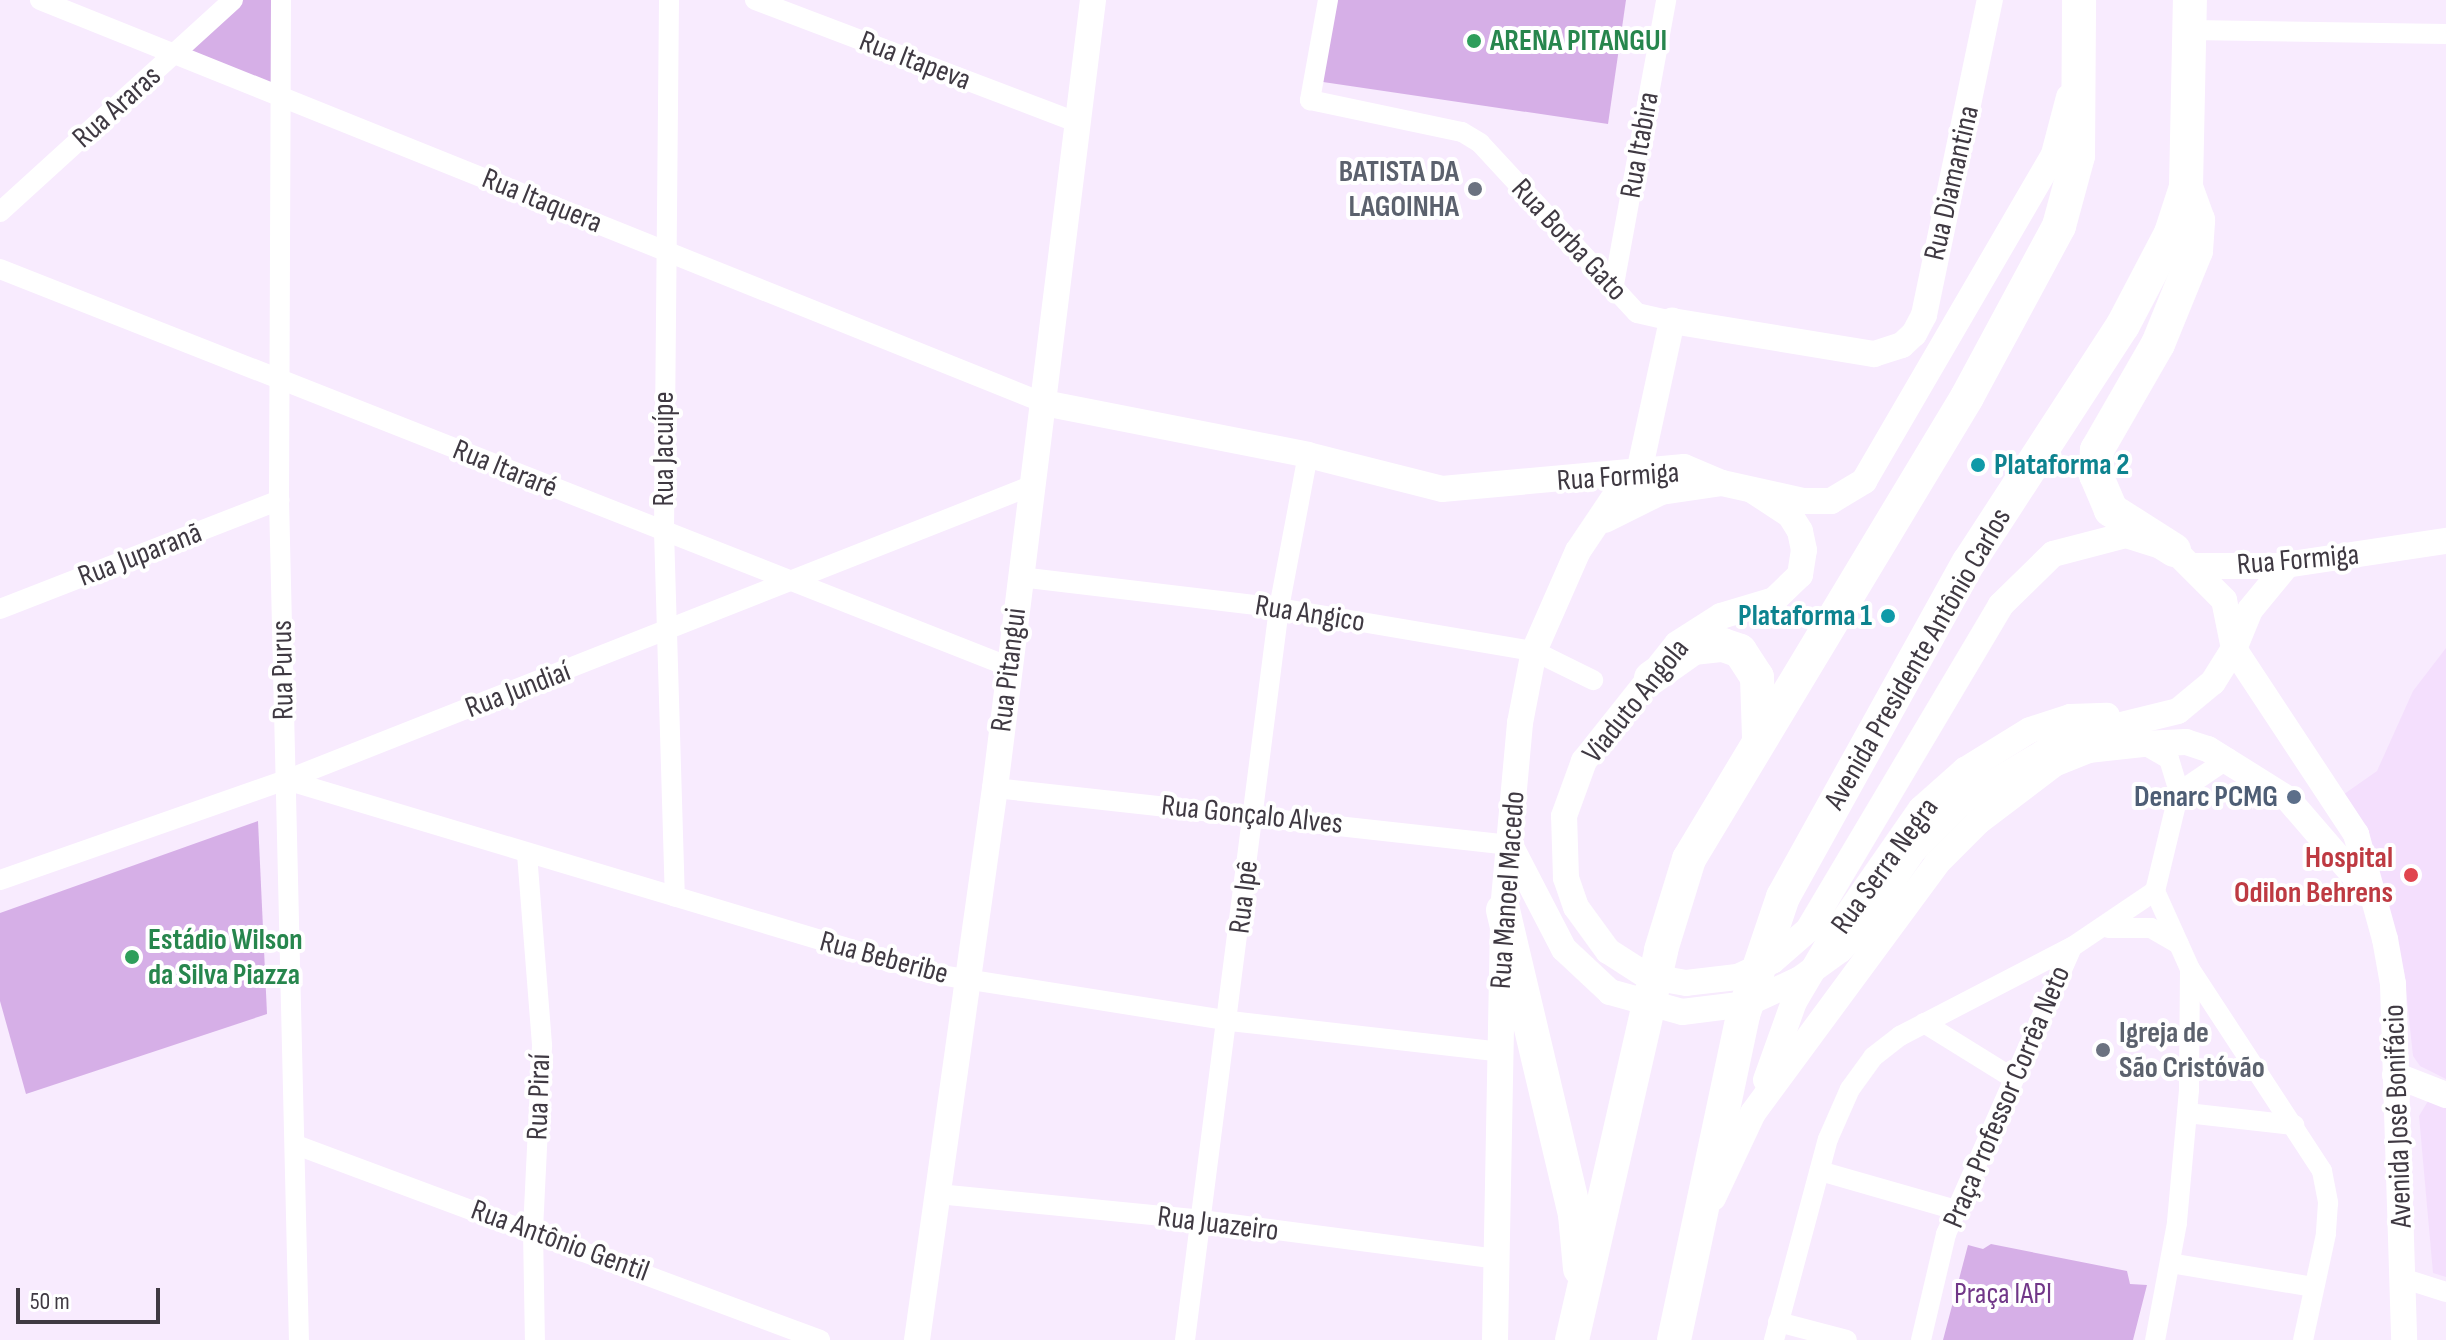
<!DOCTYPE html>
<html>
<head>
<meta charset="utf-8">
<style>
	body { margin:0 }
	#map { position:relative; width:2446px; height:1340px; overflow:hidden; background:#f8ebfe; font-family:"Sofia Sans Condensed",sans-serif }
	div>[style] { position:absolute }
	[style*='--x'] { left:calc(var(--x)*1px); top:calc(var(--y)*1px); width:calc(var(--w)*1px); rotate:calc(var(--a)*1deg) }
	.built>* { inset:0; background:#f4dffd }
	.green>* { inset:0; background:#d6afe7 }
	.minor>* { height:20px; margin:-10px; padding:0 10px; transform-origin:10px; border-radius:10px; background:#fff }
	.tertiary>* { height:26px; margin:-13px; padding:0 13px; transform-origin:13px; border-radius:13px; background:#fff }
	.trunk>* { height:34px; margin:-17px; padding:0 17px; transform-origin:17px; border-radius:17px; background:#fff }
	.dots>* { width:22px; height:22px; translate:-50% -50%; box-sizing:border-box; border:4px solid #fff; border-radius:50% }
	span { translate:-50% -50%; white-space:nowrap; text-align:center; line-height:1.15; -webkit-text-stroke:8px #fff; paint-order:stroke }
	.leisure-label { font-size:30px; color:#27864d; font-weight:700 }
	.left { translate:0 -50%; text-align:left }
	.street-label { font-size:30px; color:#3f3942 }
	.worship-label { font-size:30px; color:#5b616d; font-weight:700 }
	.right { translate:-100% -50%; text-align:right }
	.culture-label { font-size:30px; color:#0d838f; font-weight:700 }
	.service-label { font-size:30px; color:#4e5e75; font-weight:700 }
	.health-label { font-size:30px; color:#be3a42; font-weight:700 }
	.park-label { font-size:30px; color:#713788 }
	.scale { position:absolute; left:16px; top:1288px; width:144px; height:36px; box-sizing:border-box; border:4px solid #3f3942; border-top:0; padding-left:10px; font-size:24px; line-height:28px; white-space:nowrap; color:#3f3942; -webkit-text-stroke:6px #fff; paint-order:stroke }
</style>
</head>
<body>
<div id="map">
	<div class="built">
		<i style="clip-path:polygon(2446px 648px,2446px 1079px,2420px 1066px,2413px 1056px,2404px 971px,2337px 799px,2377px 771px,2413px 691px)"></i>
		<i style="clip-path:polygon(2428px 1101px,2446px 1108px,2446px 1277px,2433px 1273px,2419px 1116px)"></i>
	</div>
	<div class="green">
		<i style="clip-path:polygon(233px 0,281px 0,282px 97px,177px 52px)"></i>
		<i style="clip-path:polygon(1334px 0,1626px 0,1608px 124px,1323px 82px)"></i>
		<i style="clip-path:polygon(258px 821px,267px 1014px,26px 1094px,0 1001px,0 913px)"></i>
		<i style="clip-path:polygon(1991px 1244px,2127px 1271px,2130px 1284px,2147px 1285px,2133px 1340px,1943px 1340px,1968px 1245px,1983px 1249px)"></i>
	</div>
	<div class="minor">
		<i style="--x:40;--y:0;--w:1082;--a:21.87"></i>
		<i style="--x:281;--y:0;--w:500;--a:90.23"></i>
		<i style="--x:279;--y:500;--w:840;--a:88.64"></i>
		<i style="--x:669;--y:0;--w:531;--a:90.54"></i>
		<i style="--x:664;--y:531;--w:366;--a:88.3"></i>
		<i style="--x:755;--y:0;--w:343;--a:20.8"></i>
		<i style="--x:1328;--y:0;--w:102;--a:100.2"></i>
		<i style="--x:1310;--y:100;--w:155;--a:11.9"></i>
		<i style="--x:1462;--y:132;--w:21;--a:31"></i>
		<i style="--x:1480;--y:143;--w:231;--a:47.3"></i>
		<i style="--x:1637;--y:313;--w:36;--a:13"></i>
		<i style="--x:2190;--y:30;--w:256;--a:0.9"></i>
		<i style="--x:0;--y:212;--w:315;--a:-42.3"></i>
		<i style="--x:0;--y:269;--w:1086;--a:21.51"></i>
		<i style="--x:1613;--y:290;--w:295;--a:-79.6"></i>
		<i style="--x:1020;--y:577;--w:261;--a:6.8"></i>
		<i style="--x:1279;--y:608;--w:259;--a:9.6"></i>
		<i style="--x:1534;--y:651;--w:66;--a:26.2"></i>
		<i style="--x:0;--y:609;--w:300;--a:-21.3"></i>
		<i style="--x:2143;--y:744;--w:30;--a:30"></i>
		<i style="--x:2169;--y:759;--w:34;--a:73"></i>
		<i style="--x:2179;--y:792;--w:102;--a:103.6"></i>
		<i style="--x:286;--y:780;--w:676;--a:16.67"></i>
		<i style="--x:934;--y:974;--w:300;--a:9"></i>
		<i style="--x:1230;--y:1021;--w:273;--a:6.5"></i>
		<i style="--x:995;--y:788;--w:518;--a:6.32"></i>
		<i style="--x:2179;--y:792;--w:60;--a:-34.2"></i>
		<i style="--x:527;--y:854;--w:193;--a:85.5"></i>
		<i style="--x:542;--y:1046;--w:184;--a:92.8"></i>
		<i style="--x:533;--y:1230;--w:110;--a:89"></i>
		<i style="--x:0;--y:880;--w:303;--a:-19.3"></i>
		<i style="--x:286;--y:780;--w:801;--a:-21.54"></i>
		<i style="--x:2108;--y:928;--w:43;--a:0"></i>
		<i style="--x:2151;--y:928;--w:32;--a:30"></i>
		<i style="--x:2190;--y:969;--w:241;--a:56.8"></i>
		<i style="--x:2322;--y:1171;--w:33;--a:79"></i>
		<i style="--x:2328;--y:1203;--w:31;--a:94"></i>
		<i style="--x:2326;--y:1234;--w:108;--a:102.2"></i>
		<i style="--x:1924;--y:1023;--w:102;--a:31.8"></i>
		<i style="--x:2187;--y:1113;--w:108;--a:6.4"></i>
		<i style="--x:299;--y:1146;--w:556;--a:20.42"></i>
		<i style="--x:1820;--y:1171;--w:141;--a:16"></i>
		<i style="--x:938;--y:1194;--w:264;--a:5.6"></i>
		<i style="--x:1201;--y:1220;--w:298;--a:7.5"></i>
		<i style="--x:2170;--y:1263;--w:146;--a:9.5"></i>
		<i style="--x:2405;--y:1279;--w:43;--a:17.6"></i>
		<i style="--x:1778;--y:1322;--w:71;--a:14.6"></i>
		<i style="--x:1185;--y:1340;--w:738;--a:-82.68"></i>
		<i style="--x:1279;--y:608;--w:156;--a:-79.3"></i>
		<i style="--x:1774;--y:1340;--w:208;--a:-75"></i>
		<i style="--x:1828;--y:1139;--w:55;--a:-66.3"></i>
		<i style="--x:1850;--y:1089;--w:39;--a:-54"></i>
		<i style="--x:1873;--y:1057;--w:34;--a:-38"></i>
		<i style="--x:1900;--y:1036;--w:194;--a:-27.4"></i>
		<i style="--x:2072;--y:947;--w:100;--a:-34"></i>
		<i style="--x:2155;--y:891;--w:85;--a:65.8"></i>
		<i style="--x:2190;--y:969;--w:121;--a:90.5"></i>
		<i style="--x:2189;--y:1090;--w:134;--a:95.2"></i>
		<i style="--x:2177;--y:1223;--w:119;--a:100.6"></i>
		<i style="--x:1921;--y:1340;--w:109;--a:-76.7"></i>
		<i style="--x:1946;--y:1234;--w:313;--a:-66.3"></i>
	</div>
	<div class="tertiary">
		<i style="--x:1044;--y:403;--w:269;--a:11.1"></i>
		<i style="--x:1308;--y:455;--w:138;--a:14.2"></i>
		<i style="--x:1442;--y:489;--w:243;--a:-5.2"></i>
		<i style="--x:1684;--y:467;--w:41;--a:22.8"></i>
		<i style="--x:1722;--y:483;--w:83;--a:12.5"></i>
		<i style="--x:1803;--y:501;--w:28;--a:0"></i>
		<i style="--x:1831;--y:501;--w:39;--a:-31"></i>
		<i style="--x:1864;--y:481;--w:378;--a:-59.8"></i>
		<i style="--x:2054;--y:154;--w:59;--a:-75.3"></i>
		<i style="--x:1639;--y:472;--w:155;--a:-77.7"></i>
		<i style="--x:1672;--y:321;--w:205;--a:9.3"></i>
		<i style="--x:1874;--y:354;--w:29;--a:-18"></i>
		<i style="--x:1902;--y:345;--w:16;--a:-43"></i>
		<i style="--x:1914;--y:334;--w:21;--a:-62"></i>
		<i style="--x:1924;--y:315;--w:322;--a:-78.2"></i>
		<i style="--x:1605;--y:520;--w:63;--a:-26.6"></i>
		<i style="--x:1661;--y:492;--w:62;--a:-8.4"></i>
		<i style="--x:2287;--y:565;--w:58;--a:129.4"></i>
		<i style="--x:2250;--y:610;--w:42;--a:112.3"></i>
		<i style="--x:2234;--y:649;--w:222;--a:56.6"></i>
		<i style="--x:2356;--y:834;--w:109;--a:74.6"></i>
		<i style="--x:2385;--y:939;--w:46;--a:79.9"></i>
		<i style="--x:2393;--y:984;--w:356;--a:88.2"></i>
		<i style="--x:2195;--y:566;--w:83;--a:0"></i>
		<i style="--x:2278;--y:566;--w:170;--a:-8.5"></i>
		<i style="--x:1510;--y:845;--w:117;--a:62.6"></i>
		<i style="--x:1564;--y:949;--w:63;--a:43.1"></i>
		<i style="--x:1610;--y:992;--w:75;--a:15.5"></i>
		<i style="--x:1682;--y:1012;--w:64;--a:-7.1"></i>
		<i style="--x:1746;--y:1004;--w:60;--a:-24.8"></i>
		<i style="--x:1800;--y:979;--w:49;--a:-35.9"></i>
		<i style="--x:1840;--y:950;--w:25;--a:-45"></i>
		<i style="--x:1858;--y:932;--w:98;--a:-55.8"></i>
		<i style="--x:1913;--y:851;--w:72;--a:-45"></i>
		<i style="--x:1964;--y:800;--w:121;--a:-30.8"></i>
		<i style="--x:2068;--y:738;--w:113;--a:-13.8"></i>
		<i style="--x:2178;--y:711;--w:45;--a:-39.6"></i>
		<i style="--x:2213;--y:682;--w:39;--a:-58"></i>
		<i style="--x:2234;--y:649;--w:50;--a:-101.5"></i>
		<i style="--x:2224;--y:600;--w:71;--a:-135"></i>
		<i style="--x:2174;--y:550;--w:50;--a:-162.6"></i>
		<i style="--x:2126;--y:535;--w:75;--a:165.4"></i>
		<i style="--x:2053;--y:554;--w:73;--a:135.6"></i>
		<i style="--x:2001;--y:605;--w:377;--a:120.7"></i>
		<i style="--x:1809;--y:929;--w:49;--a:139.1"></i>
		<i style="--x:1772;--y:961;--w:38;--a:155"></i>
		<i style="--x:1737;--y:977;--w:51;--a:173.3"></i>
		<i style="--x:1686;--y:983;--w:40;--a:-170"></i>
		<i style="--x:1647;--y:976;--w:46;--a:-147.3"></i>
		<i style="--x:1608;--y:951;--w:54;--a:-126"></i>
		<i style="--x:1576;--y:907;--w:31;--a:-109"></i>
		<i style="--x:1566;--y:878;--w:62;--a:-91.8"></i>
		<i style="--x:1564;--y:816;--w:59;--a:-70"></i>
		<i style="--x:1584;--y:761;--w:149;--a:-51.5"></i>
		<i style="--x:1677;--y:644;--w:52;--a:-32.5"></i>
		<i style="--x:1721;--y:616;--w:55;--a:-16.8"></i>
		<i style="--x:1774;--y:600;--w:36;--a:-44"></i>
		<i style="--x:1800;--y:575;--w:25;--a:-81"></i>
		<i style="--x:1804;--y:550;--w:19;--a:-102"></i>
		<i style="--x:1800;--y:531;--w:19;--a:-122"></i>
		<i style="--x:1790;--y:515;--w:45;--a:-146.7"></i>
		<i style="--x:2395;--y:1075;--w:55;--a:21.4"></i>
		<i style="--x:1766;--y:1080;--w:83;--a:-70.3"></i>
		<i style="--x:1794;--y:1002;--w:79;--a:-59.5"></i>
		<i style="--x:1834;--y:934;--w:152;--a:-55.2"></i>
		<i style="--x:1921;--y:809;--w:59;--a:-41.6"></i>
		<i style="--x:1965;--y:770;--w:76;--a:-31.6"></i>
		<i style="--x:2030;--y:730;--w:42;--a:-18"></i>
		<i style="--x:2070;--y:717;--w:37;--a:-2"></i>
		<i style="--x:1713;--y:1198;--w:94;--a:-64.8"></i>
		<i style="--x:1753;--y:1113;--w:310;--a:-53.6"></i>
		<i style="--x:1937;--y:863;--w:58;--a:-45"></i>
		<i style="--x:1978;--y:822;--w:96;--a:-37.3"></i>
		<i style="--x:2054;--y:764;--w:37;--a:-22"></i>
		<i style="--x:2088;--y:750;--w:55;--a:-6.2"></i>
		<i style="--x:2143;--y:744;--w:43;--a:-2.7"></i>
		<i style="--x:2186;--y:742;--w:23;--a:18"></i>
		<i style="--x:2208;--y:749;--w:94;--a:32"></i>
		<i style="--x:2288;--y:799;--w:127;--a:49.2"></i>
		<i style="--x:917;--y:1340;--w:557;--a:-81.96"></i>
		<i style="--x:995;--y:788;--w:794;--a:-82.91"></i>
		<i style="--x:1495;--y:1340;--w:430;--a:-88.9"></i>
		<i style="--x:1503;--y:910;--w:188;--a:-84.8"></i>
		<i style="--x:1520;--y:723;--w:73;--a:-79"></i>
		<i style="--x:1534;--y:651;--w:109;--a:-66.3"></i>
		<i style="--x:1578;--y:551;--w:66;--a:-56.1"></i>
		<i style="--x:1615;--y:496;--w:34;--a:-45"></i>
	</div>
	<div class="trunk">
		<i style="--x:2174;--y:550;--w:75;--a:-147.6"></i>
		<i style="--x:2111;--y:510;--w:38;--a:-113"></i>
		<i style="--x:2096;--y:475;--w:25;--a:-88"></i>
		<i style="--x:2097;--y:450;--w:122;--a:-60.1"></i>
		<i style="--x:2158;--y:344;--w:100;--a:-67.8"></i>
		<i style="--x:2196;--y:251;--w:31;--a:-86"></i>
		<i style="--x:2198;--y:220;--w:35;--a:-110"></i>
		<i style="--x:1651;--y:678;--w:52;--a:-35.5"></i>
		<i style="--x:1693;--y:648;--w:30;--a:-6"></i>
		<i style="--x:1723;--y:645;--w:18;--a:19"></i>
		<i style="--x:1740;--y:651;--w:31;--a:57"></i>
		<i style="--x:1757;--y:677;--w:59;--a:88.1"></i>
		<i style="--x:1503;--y:910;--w:313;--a:76.7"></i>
		<i style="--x:1575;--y:1215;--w:54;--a:84.7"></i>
		<i style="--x:1572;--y:1340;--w:400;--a:-77.1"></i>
		<i style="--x:1661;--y:950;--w:95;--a:-72.9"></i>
		<i style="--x:1689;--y:859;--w:539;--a:-58.96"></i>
		<i style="--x:1967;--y:397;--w:194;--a:-61.7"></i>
		<i style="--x:2059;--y:226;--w:73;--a:-74.8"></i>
		<i style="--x:2078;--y:156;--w:156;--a:-89.6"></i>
		<i style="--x:1674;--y:1340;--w:332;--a:-78"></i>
		<i style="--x:1743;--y:1015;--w:125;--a:-71.3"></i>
		<i style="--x:1783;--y:897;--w:383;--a:-61"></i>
		<i style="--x:1969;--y:562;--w:283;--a:-57"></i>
		<i style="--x:2123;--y:325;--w:104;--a:-62.4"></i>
		<i style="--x:2171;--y:233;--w:48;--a:-71.9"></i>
		<i style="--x:2186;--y:187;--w:187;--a:-88.8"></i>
	</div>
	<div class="dots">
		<i style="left:1474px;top:41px;background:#2e9e5b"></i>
		<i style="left:1475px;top:189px;background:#6b7280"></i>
		<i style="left:1978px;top:465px;background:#0f9aa8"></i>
		<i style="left:1888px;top:616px;background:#0f9aa8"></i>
		<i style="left:2294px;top:797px;background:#5c6f8a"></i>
		<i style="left:2411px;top:875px;background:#e0444e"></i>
		<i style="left:132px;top:957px;background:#2e9e5b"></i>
		<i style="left:2103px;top:1050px;background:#6b7280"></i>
	</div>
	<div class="leisure-label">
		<span class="left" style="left:1490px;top:41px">ARENA PITANGUI</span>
		<span class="left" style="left:148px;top:957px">Estádio Wilson<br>da Silva Piazza</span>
	</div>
	<div class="street-label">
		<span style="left:915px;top:61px;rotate:21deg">Rua Itapeva</span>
		<span style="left:117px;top:107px;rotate:-42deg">Rua Araras</span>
		<span style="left:1640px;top:145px;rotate:-80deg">Rua Itabira</span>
		<span style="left:1952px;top:183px;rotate:-77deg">Rua Diamantina</span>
		<span style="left:542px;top:201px;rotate:22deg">Rua Itaquera</span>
		<span style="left:1569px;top:240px;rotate:47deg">Rua Borba Gato</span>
		<span style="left:664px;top:449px;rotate:-90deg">Rua Jacuípe</span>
		<span style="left:505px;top:469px;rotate:22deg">Rua Itararé</span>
		<span style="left:1618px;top:477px;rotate:-4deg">Rua Formiga</span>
		<span style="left:140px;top:555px;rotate:-21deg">Rua Juparanã</span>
		<span style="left:2298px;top:560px;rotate:-5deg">Rua Formiga</span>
		<span style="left:1310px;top:614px;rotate:9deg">Rua Angico</span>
		<span style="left:1918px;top:659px;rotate:-60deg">Avenida Presidente Antônio Carlos</span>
		<span style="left:283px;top:670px;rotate:-91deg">Rua Purus</span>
		<span style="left:1009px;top:670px;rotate:-83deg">Rua Pitangui</span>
		<span style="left:518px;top:690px;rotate:-21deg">Rua Jundiaí</span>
		<span style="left:1636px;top:701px;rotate:-51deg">Viaduto Angola</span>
		<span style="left:1252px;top:815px;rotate:6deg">Rua Gonçalo Alves</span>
		<span style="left:1885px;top:866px;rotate:-54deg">Rua Serra Negra</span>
		<span style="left:1508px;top:890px;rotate:-86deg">Rua Manoel Macedo</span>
		<span style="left:1244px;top:897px;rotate:-83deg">Rua Ipê</span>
		<span style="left:884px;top:958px;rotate:15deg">Rua Beberibe</span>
		<span style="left:539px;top:1097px;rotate:-88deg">Rua Piraí</span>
		<span style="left:2007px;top:1097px;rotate:-67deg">Praça Professor Corrêa Neto</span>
		<span style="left:2398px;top:1116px;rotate:-92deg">Avenida José Bonifácio</span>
		<span style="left:1218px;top:1224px;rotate:7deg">Rua Juazeiro</span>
		<span style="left:560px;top:1241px;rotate:20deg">Rua Antônio Gentil</span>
	</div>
	<div class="worship-label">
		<span class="right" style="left:1459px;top:189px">BATISTA DA<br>LAGOINHA</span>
		<span class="left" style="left:2119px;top:1050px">Igreja de<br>São Cristóvão</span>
	</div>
	<div class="culture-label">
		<span class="left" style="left:1994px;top:465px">Plataforma 2</span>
		<span class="right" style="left:1872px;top:616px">Plataforma 1</span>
	</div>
	<div class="service-label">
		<span class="right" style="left:2278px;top:797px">Denarc PCMG</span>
	</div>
	<div class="health-label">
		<span class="right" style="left:2393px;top:875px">Hospital<br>Odilon Behrens</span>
	</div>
	<div class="park-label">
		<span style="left:2003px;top:1294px">Praça IAPI</span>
	</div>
	<div class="scale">50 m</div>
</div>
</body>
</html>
